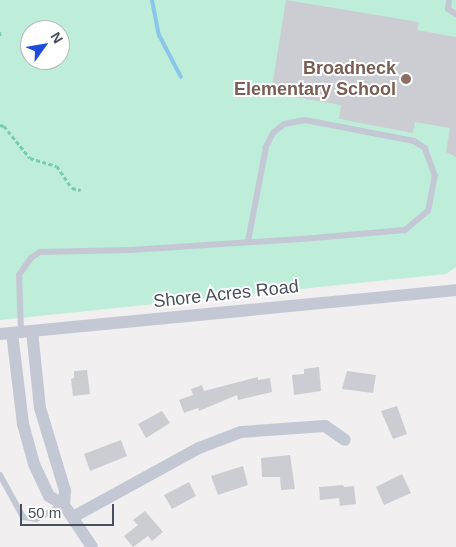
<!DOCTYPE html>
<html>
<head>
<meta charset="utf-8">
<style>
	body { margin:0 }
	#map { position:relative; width:456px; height:547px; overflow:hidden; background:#f1efef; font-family:Helvetica,sans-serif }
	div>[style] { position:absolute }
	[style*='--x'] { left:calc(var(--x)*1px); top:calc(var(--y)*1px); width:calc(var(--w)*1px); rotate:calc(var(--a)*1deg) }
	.green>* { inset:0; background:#beeed9 }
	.stream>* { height:4px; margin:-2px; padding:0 2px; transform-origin:2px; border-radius:2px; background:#8cc5ea }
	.building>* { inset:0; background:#cccdd3 }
	.path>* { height:2.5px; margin-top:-1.25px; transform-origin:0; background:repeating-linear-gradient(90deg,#77cbb1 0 4px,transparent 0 6.5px) }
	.service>* { height:6px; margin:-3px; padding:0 3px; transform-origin:3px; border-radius:3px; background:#c3c8d4 }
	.minor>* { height:12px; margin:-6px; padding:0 6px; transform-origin:6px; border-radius:6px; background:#c3c8d4 }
	.dots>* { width:14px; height:14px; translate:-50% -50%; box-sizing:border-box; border:2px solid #fff; border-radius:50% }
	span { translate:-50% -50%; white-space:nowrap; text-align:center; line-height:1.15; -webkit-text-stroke:4px #fff; paint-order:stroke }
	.education-label { font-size:18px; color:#785e54; font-weight:700 }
	.right { translate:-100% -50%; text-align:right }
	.street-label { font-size:18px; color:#474e5c }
	.north { position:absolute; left:20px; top:20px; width:50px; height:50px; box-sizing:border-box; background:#fff; border:1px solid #b5b8be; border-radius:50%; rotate:58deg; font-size:14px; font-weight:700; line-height:20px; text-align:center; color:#474e5c }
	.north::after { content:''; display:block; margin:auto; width:18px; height:22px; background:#1d4ddd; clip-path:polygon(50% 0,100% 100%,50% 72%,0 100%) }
	.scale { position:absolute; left:20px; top:504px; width:94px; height:22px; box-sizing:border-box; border:2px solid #474e5c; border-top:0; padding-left:6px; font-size:15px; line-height:18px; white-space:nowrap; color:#474e5c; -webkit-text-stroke:4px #fff; paint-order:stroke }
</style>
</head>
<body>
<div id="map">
	<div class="green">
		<i style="clip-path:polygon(evenodd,0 0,456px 0,456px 267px,446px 274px,0 320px,0 0,30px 30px,60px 30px,60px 60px,30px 60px,30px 30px)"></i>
	</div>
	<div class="stream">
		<i style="--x:152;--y:0;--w:36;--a:79"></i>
		<i style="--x:159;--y:35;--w:47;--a:62.4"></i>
	</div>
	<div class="building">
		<i style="clip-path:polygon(286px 0,419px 22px,417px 30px,456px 37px,456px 157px,446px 152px,450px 128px,415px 122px,413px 133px,339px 119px,341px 105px,271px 93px)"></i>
		<i style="clip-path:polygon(319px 367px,321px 391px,294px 395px,292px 375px,304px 374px,304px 369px)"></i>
		<i style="clip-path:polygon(87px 370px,90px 394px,73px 396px,71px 379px,74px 378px,74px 371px)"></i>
		<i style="clip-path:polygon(347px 371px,376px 375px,373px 393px,342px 389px)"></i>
		<i style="clip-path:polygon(258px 377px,258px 380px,270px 378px,272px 392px,238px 400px,237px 395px,199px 411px,198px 408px,184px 413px,179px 400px,193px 395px,191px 389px,202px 385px,204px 391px)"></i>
		<i style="clip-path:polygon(397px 406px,407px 434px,393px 439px,381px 411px)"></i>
		<i style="clip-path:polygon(162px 411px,170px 423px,146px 438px,138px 424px)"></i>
		<i style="clip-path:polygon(121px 440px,127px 456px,90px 471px,84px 454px)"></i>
		<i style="clip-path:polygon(290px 455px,295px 489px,281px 490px,280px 477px,262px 477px,261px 458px)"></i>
		<i style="clip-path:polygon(243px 466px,248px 485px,218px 495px,211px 476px)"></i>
		<i style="clip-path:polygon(402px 474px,411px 493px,384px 505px,376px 487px)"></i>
		<i style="clip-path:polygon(189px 482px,196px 496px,172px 509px,164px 495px)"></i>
		<i style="clip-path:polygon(343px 485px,344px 487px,354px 486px,356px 504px,340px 506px,339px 498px,320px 500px,319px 487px)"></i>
		<i style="clip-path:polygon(145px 511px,163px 532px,152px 541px,148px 536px,133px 547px,124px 536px,138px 525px,133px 520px)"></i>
	</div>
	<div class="path">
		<i style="--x:0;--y:32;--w:6;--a:90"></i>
		<i style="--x:0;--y:125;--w:4;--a:14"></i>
		<i style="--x:4;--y:126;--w:41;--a:50.9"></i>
		<i style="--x:30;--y:158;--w:28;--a:17"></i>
		<i style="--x:57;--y:166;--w:27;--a:56"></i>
		<i style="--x:72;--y:188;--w:9;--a:13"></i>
	</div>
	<div class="service">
		<i style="--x:449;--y:0;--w:9;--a:96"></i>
		<i style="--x:448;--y:9;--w:9;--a:32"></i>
		<i style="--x:21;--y:332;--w:57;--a:-92"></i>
		<i style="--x:19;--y:275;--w:21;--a:-55"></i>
		<i style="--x:31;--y:258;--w:11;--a:-34"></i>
		<i style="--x:40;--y:252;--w:90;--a:-1.3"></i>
		<i style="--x:130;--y:250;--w:172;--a:-3.7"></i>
		<i style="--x:302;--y:239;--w:103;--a:-5"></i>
		<i style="--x:405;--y:230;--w:30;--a:-40"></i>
		<i style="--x:428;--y:211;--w:36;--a:-79"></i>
		<i style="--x:435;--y:176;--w:30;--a:-110"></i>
		<i style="--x:425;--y:148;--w:13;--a:-148"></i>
		<i style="--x:414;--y:141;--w:111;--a:-169.1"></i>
		<i style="--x:305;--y:120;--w:21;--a:169"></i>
		<i style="--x:284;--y:124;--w:14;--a:141"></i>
		<i style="--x:273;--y:133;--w:16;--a:117"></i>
		<i style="--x:266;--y:147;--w:96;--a:100.8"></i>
		<i style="--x:0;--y:475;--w:48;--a:61.3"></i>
		<i style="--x:23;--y:517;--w:13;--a:9"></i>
		<i style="--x:36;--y:519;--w:31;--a:-27"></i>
	</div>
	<div class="minor">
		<i style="--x:32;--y:331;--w:77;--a:84.1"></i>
		<i style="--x:40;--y:408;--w:87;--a:73.2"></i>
		<i style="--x:65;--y:491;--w:14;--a:94"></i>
		<i style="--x:12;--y:333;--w:92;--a:83.1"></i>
		<i style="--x:23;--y:424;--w:41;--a:74.6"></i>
		<i style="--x:34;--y:464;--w:35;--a:65"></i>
		<i style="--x:49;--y:496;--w:17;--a:31"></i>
		<i style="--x:64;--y:505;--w:50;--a:56.3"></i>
		<i style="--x:0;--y:334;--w:458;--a:-5.5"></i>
		<i style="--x:73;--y:517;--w:144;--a:-28.7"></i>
		<i style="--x:199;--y:448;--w:45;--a:-20.9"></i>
		<i style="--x:241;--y:432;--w:84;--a:-4.1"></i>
		<i style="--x:325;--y:426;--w:24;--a:35"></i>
	</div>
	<div class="dots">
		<i style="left:406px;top:79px;background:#8d6e63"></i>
	</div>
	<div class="education-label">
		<span class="right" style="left:396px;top:79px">Broadneck<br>Elementary School</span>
	</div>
	<div class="street-label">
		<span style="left:226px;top:294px;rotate:-6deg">Shore Acres Road</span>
	</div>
	<div class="north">N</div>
	<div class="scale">50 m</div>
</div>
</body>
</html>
